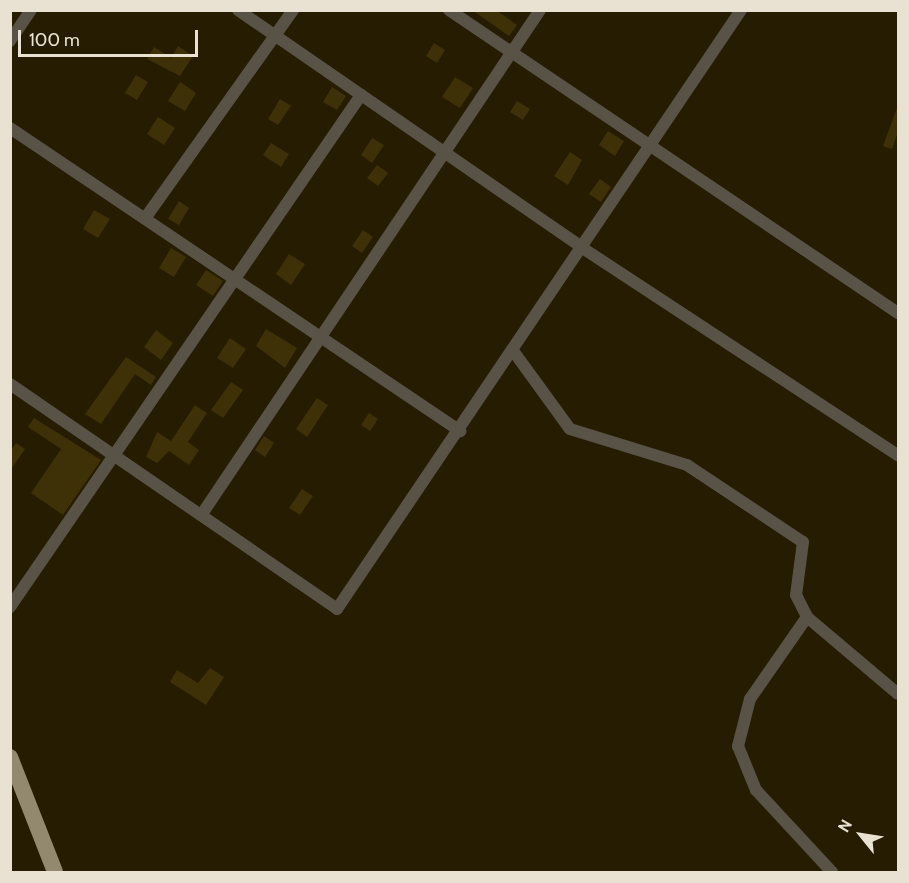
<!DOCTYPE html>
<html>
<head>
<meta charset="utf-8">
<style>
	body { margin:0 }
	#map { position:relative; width:909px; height:883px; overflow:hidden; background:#261c01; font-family:Cabin,sans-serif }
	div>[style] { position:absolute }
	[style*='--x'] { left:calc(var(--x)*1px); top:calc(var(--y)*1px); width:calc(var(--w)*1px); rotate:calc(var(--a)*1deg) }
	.building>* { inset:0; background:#3e3107 }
	.minor>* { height:12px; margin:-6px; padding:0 6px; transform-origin:6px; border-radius:6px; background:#585346 }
	.primary>* { height:16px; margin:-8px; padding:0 8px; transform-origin:8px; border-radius:8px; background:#93896e }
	span { translate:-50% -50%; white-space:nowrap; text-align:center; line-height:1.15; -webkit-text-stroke:4.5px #261c01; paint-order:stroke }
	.frame { position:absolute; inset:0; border:12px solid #e9e2d2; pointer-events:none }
	.north { position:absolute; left:831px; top:805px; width:60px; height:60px; -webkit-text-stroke:4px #261c01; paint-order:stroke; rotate:300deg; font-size:16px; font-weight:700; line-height:24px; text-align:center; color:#e9e2d2 }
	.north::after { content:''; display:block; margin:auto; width:21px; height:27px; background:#e9e2d2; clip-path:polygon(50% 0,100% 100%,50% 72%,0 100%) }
	.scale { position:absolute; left:18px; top:30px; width:180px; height:27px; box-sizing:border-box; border:3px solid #e9e2d2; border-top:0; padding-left:8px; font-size:18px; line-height:21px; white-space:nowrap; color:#e9e2d2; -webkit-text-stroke:4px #261c01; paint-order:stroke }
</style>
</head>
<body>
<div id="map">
	<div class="building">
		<i style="clip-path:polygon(472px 10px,496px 10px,517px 25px,509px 36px)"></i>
		<i style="clip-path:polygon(434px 43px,445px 50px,437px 63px,426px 56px)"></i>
		<i style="clip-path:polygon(178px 46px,193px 56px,180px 76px,147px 59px,154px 47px,171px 58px)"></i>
		<i style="clip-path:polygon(136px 75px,148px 82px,137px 100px,125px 93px)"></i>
		<i style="clip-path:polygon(455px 77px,473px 88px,460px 108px,442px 97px)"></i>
		<i style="clip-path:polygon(180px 82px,196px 93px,185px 111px,168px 101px)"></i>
		<i style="clip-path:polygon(332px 87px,346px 96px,337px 110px,323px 102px)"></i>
		<i style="clip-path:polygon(280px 99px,291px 106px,278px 125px,268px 119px)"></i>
		<i style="clip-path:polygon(517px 101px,530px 109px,523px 120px,510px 112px)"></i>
		<i style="clip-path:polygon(897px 108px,898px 132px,892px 149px,883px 146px)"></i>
		<i style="clip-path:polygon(158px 117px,175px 128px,164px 145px,147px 134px)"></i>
		<i style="clip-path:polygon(608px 131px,624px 141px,615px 156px,599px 145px)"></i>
		<i style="clip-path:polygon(372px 138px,384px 145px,372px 163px,361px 155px)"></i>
		<i style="clip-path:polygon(271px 143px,289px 154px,281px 167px,263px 155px)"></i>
		<i style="clip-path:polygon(570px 152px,582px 160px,568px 185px,554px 176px)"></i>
		<i style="clip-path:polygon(377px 165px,388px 173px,378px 186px,367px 178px)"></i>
		<i style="clip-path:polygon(600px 179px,611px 187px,601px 202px,589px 194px)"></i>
		<i style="clip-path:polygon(179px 201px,189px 208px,179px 225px,168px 219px)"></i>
		<i style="clip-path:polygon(94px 210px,110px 219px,98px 238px,83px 229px)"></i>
		<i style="clip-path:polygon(363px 230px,373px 237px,362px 253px,352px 246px)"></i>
		<i style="clip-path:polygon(171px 248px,186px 257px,174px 277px,159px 268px)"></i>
		<i style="clip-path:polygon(289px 254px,305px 264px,291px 285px,276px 274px)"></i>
		<i style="clip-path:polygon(206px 270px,223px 281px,213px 296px,196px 285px)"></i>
		<i style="clip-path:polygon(266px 329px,297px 348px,285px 368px,256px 346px)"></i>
		<i style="clip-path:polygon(156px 330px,173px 343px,161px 360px,144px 347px)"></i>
		<i style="clip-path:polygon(230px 338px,246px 349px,233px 368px,217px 358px)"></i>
		<i style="clip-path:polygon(126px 357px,156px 377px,151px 385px,135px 374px,101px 424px,85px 414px)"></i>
		<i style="clip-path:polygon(231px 382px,243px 390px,223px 418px,211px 410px)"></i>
		<i style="clip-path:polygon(317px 398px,328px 405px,307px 437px,296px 429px)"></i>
		<i style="clip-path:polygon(195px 405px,207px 413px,188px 442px,199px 450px,189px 465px,169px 451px,157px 463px,146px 457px,157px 432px,171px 441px)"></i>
		<i style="clip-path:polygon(369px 413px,378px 419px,370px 431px,361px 425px)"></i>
		<i style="clip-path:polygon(34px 418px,101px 460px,63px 515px,31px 493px,61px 449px,28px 427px)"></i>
		<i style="clip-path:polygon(264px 436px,274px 443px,265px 457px,255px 450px)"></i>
		<i style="clip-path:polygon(16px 443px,25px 449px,10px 471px,10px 452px)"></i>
		<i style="clip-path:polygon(302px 489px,313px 496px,300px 515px,289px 508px)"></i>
		<i style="clip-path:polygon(210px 668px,224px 677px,206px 705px,170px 682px,177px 670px,198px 683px)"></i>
	</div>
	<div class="minor">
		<i style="--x:238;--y:10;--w:421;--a:34.6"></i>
		<i style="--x:584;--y:249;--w:376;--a:33.3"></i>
		<i style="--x:449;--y:10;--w:542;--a:34.01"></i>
		<i style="--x:10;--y:41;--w:37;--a:-56"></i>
		<i style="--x:10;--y:128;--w:543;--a:33.95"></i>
		<i style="--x:146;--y:217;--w:254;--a:-54.6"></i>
		<i style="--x:514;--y:352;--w:95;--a:54"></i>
		<i style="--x:570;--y:429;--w:122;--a:17.1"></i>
		<i style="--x:687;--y:465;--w:139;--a:33.6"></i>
		<i style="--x:803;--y:542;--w:53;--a:97.5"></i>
		<i style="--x:796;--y:595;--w:25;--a:63"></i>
		<i style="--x:807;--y:617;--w:119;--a:40.2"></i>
		<i style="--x:10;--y:384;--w:397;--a:34.5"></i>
		<i style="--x:337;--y:609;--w:723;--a:-56"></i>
		<i style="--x:202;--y:514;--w:607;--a:-56.15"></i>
		<i style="--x:10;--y:607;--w:621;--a:-55.57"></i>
		<i style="--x:807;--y:617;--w:100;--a:124.8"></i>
		<i style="--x:750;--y:699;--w:49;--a:104.3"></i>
		<i style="--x:738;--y:746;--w:48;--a:67.8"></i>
		<i style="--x:756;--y:790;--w:112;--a:47.2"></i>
	</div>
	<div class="primary">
		<i style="--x:10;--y:757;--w:123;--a:68.6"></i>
	</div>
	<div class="frame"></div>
	<div class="north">N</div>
	<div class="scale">100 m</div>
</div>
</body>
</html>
